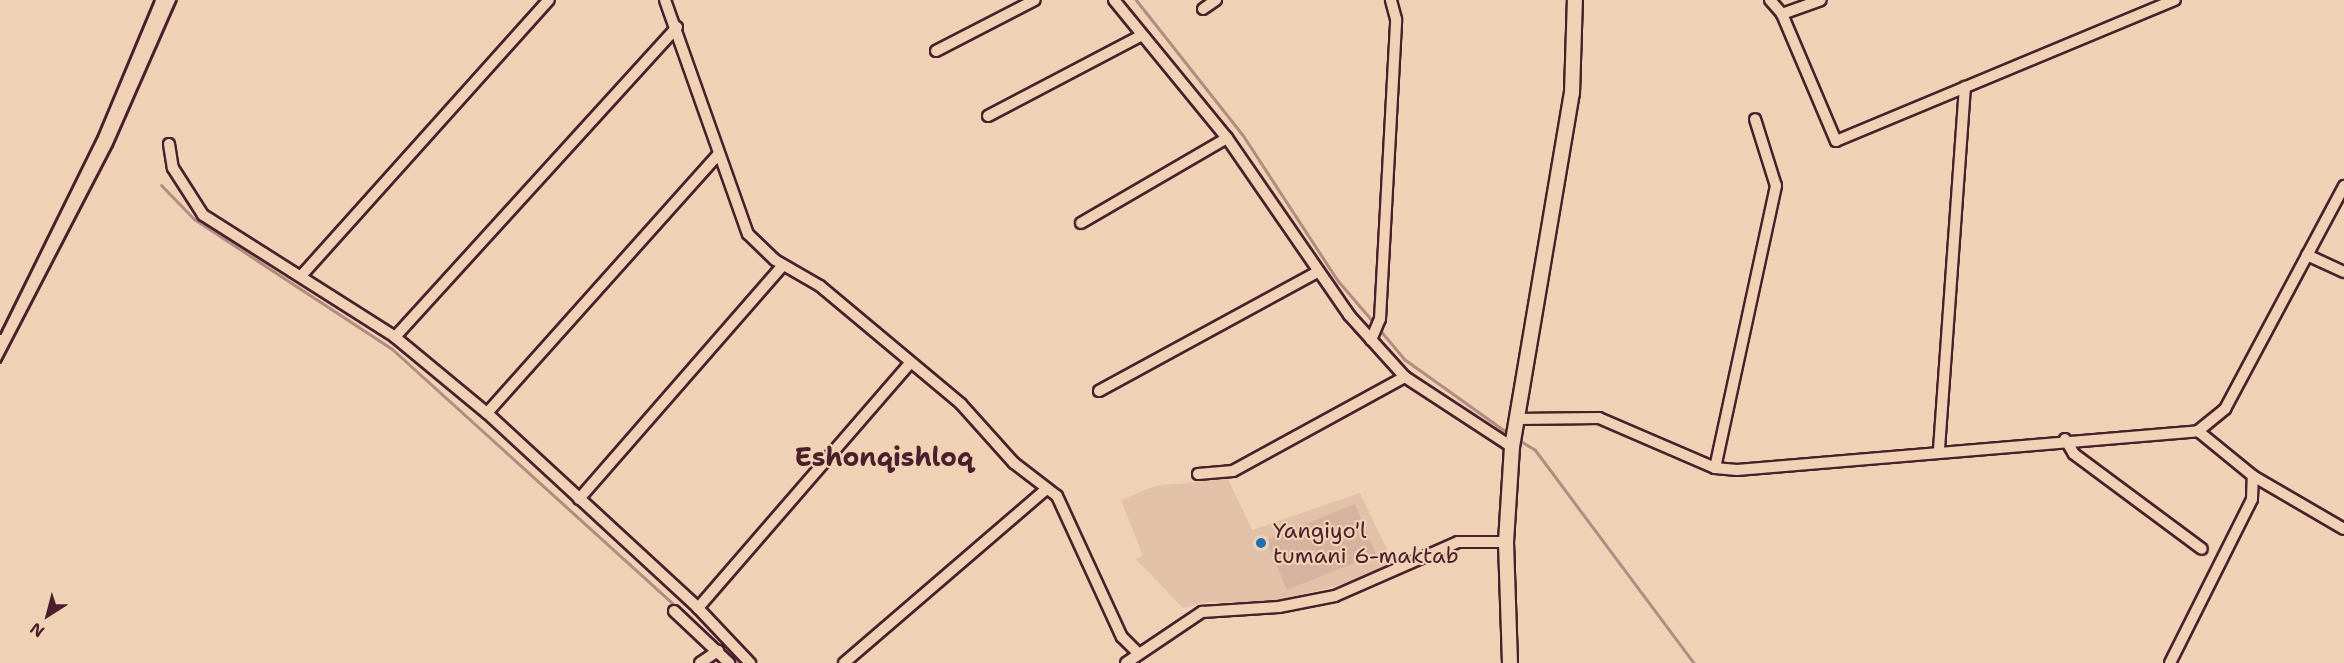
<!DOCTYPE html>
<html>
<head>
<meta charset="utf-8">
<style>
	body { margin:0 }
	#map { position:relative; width:2344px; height:663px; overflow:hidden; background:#efd1b5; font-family:"Shantell Sans",sans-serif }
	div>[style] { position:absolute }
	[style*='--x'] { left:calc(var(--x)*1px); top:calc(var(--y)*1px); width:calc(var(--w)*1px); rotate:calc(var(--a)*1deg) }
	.built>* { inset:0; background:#e1c2a9 }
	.green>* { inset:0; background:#d4b49f }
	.stream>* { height:3px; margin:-1.5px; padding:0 1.5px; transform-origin:1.5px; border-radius:1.5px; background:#b08d81 }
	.roads { filter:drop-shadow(2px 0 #4a1f2b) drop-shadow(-2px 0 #4a1f2b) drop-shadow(0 2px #4a1f2b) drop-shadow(0 -2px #4a1f2b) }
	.minor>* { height:10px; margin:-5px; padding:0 5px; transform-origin:5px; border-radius:5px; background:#efd1b5 }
	.secondary>* { height:14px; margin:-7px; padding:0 7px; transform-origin:7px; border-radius:7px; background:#efd1b5 }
	.rail>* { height:3px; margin:-1.5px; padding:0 1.5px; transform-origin:1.5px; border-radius:1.5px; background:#4a1f2b }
	.dots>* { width:16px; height:16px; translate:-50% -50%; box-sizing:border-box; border:3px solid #efd1b5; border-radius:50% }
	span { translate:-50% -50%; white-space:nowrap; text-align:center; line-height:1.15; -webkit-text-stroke:4.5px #efd1b5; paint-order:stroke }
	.poi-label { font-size:22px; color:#4a1f2b }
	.left { translate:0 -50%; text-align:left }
	.quarter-label { font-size:26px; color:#4a1f2b; font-weight:700 }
	.north { position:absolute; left:18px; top:585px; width:60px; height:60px; -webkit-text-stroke:4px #efd1b5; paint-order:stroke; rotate:216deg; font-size:16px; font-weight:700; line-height:24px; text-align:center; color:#4a1f2b }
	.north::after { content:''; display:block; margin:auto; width:21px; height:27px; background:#4a1f2b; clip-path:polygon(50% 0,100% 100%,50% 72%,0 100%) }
</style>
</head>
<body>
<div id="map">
	<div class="built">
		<i style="clip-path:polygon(1228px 479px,1252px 530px,1360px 493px,1394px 564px,1359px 580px,1270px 603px,1206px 602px,1183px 608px,1136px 559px,1143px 556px,1121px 500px,1155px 486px)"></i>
	</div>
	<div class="green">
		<i style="clip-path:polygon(1355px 504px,1376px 554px,1287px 590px,1266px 540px)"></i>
	</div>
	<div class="stream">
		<i style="--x:1136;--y:0;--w:171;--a:51.7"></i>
		<i style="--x:1242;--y:134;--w:176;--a:56.9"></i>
		<i style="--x:1338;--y:281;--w:57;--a:49.3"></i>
		<i style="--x:161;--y:185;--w:47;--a:45.9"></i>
		<i style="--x:194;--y:219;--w:237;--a:33.3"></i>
		<i style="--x:392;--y:349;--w:467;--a:42.2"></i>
		<i style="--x:1379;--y:329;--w:39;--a:50"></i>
		<i style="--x:1404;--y:359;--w:129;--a:35.5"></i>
		<i style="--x:1517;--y:439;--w:21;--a:31"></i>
		<i style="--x:1535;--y:450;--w:266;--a:53.3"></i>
	</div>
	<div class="roads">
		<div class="minor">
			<i style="--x:665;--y:0;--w:248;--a:70.5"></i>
			<i style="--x:748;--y:234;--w:37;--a:44"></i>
			<i style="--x:775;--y:260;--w:52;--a:30"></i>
			<i style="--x:820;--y:286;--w:184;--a:39.9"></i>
			<i style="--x:961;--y:404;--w:79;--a:48.1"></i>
			<i style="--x:1014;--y:463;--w:54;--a:37.5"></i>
			<i style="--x:1057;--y:496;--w:155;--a:65.3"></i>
			<i style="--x:1122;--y:637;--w:23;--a:45"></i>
			<i style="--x:1114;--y:0;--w:178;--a:50.7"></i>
			<i style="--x:1227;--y:138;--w:215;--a:55.4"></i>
			<i style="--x:1349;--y:315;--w:84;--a:47.9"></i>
			<i style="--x:1405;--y:377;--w:128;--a:33.2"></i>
			<i style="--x:1770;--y:0;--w:18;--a:49"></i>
			<i style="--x:1782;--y:14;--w:138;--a:67"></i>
			<i style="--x:1836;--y:141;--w:367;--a:-22.6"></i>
			<i style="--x:1203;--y:9;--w:16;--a:-35"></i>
			<i style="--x:1782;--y:14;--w:41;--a:-19.7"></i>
			<i style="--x:936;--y:51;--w:111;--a:-27.3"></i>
			<i style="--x:988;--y:116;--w:174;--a:-27.7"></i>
			<i style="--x:169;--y:144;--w:24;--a:81"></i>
			<i style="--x:173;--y:168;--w:56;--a:57.4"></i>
			<i style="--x:203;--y:215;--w:227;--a:32.4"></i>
			<i style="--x:395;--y:337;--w:119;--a:39.6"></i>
			<i style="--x:487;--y:413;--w:287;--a:42.7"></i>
			<i style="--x:698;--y:608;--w:76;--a:46.6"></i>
			<i style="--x:1081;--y:223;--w:169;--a:-30.2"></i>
			<i style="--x:2307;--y:255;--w:41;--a:24.7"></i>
			<i style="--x:301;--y:276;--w:371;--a:-48.1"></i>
			<i style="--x:395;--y:337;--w:419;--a:-47.7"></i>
			<i style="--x:1371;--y:340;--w:23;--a:-67"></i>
			<i style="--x:1380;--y:319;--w:300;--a:-86.9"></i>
			<i style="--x:1396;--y:19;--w:20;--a:-105"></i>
			<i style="--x:1099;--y:391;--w:248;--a:-28.6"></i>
			<i style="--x:487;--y:413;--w:346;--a:-48.2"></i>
			<i style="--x:1517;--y:419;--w:82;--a:-0.7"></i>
			<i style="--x:1599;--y:418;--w:126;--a:23.3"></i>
			<i style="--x:1715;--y:468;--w:22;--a:5"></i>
			<i style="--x:1737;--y:470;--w:463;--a:-4.8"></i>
			<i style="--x:2198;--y:431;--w:35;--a:-39"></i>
			<i style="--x:2225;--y:409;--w:253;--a:-61.9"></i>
			<i style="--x:2198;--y:431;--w:71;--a:39.3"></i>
			<i style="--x:2253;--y:476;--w:105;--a:30.2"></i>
			<i style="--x:2065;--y:439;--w:17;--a:59"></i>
			<i style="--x:2074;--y:454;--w:159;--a:36.6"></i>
			<i style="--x:1939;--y:449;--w:363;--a:-85.9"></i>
			<i style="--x:1715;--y:468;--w:289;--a:-77.8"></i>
			<i style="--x:1776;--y:186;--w:70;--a:-107.4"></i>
			<i style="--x:1198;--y:474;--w:35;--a:-5"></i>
			<i style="--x:1233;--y:471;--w:196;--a:-28.7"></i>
			<i style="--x:579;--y:499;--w:310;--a:-48.9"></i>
			<i style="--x:698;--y:608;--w:323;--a:-49.1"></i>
			<i style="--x:674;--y:611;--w:76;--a:43.4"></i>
			<i style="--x:700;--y:663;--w:22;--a:-34"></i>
			<i style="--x:844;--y:663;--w:265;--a:-40.7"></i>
			<i style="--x:1126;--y:663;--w:92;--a:-33.9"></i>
			<i style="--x:1202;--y:612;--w:77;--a:-3.7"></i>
			<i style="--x:1279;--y:607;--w:57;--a:-11.1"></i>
			<i style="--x:1335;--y:596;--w:134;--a:-23.7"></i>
			<i style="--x:1458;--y:542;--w:48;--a:0"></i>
			<i style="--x:2170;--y:663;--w:183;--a:-63.4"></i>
			<i style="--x:2252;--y:499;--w:23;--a:-88"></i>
		</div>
		<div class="secondary">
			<i style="--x:1510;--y:663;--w:121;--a:-91.9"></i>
			<i style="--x:1506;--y:542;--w:95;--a:-86.4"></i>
			<i style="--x:1512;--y:447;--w:359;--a:-80.4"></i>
			<i style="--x:1572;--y:93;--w:93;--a:-88.2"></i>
		</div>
	</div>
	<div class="rail">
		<i style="--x:0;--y:333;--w:220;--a:-63.8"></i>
		<i style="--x:97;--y:136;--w:147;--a:-67.3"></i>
		<i style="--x:0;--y:362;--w:243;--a:-62.6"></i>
		<i style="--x:112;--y:146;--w:159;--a:-66.3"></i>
	</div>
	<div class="dots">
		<i style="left:1261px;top:543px;background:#1f6fb2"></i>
	</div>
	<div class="poi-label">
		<span class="left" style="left:1273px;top:543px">Yangiyo'l<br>tumani 6-maktab</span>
	</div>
	<div class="quarter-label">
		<span style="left:884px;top:457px">Eshonqishloq</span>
	</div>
	<div class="north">N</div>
</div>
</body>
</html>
